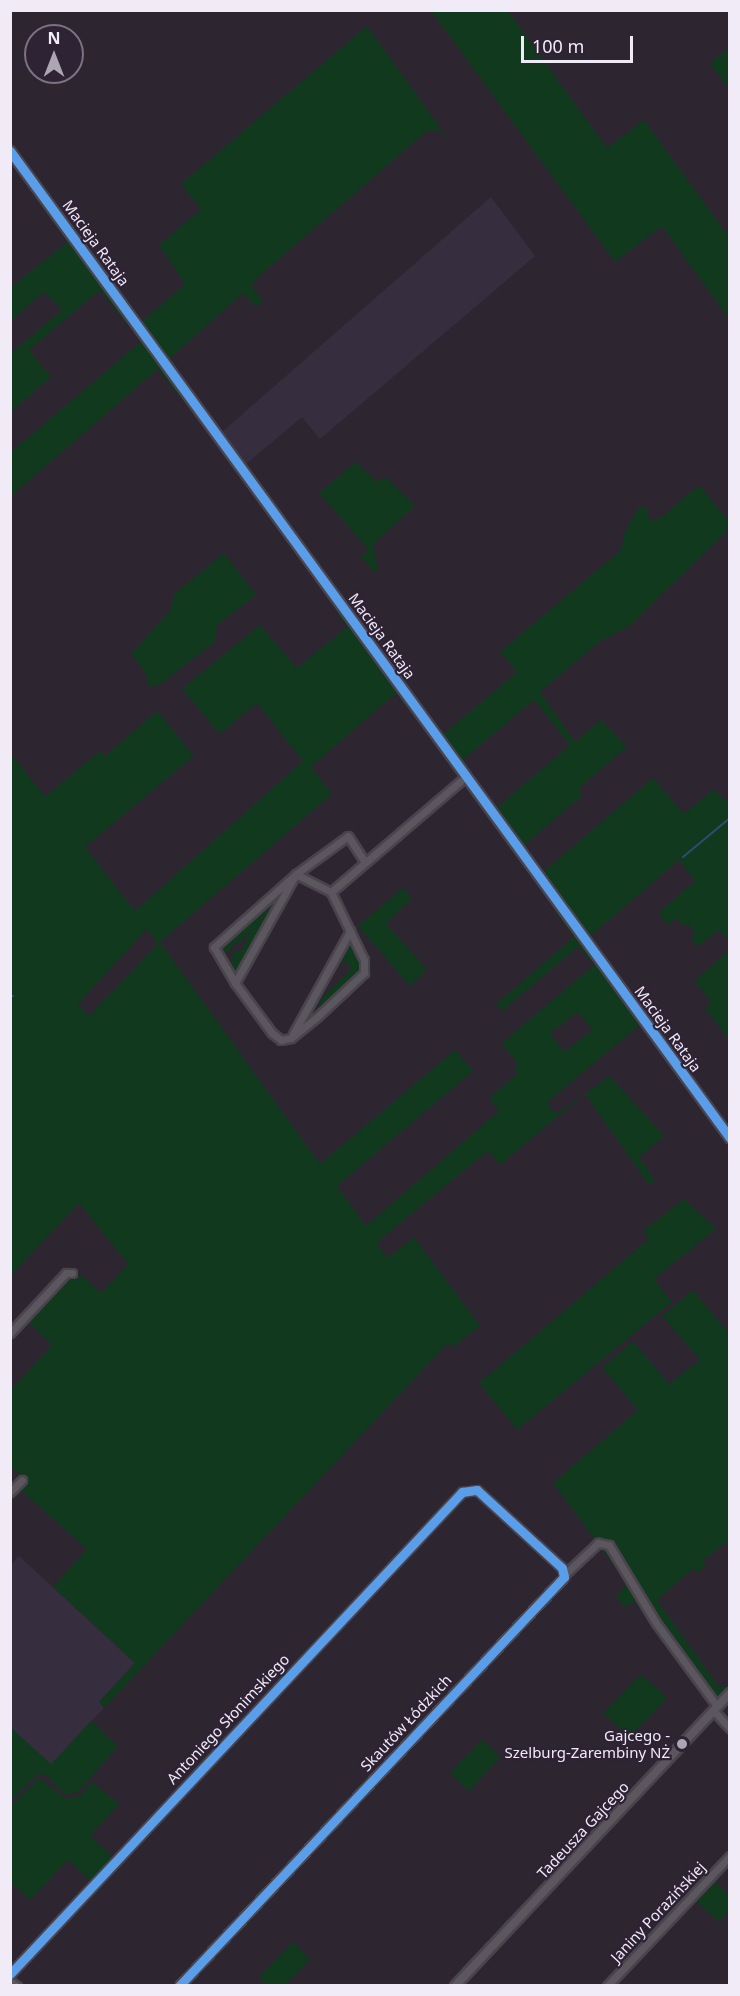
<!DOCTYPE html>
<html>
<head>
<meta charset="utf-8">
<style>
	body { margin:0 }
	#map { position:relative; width:740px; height:1996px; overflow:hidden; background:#2d2631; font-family:"Noto Sans",sans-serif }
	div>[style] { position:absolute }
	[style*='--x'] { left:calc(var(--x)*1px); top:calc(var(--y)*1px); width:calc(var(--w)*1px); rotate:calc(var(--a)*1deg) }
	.industrial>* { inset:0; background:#362e3e }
	.green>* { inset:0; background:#11391e }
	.stream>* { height:2px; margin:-1px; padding:0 1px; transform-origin:1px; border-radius:1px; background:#2d4c73 }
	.roads { filter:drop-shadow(2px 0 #4a444d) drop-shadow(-2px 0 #4a444d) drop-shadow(0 2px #4a444d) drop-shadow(0 -2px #4a444d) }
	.minor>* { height:7px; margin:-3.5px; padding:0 3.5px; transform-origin:3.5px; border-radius:3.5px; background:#5c565f }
	.tertiary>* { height:8px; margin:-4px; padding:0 4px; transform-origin:4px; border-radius:4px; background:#5c565f }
	.cycleway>* { height:9px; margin:-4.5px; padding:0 4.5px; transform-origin:4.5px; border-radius:4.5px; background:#5a9eea }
	.dots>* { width:16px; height:16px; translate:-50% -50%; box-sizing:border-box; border:3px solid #2e2235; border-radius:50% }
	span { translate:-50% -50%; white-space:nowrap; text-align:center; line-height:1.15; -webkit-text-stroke:4.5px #2e2235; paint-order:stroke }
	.street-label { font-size:15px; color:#f1eaf7 }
	.poi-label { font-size:15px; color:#f1eaf7 }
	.right { translate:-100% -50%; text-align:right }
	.frame { position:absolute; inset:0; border:12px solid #f1eaf7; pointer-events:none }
	.north { position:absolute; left:24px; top:24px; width:60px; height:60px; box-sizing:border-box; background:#2e2235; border:2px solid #7c7283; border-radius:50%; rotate:0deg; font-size:16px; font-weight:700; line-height:24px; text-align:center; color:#f1eaf7 }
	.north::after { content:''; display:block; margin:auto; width:21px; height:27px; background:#aca5b2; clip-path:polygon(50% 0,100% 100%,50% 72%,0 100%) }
	.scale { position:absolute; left:521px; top:36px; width:112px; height:27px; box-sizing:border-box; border:3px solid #f1eaf7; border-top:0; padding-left:8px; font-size:18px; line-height:21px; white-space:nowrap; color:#f1eaf7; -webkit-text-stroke:4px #2e2235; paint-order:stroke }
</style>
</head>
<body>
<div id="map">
	<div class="industrial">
		<i style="clip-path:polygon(491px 197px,535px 256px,320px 439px,302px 417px,246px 464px,222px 432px)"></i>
		<i style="clip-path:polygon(19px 1556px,135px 1663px,99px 1702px,104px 1708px,51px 1765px,11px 1728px,11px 1565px)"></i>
	</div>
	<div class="green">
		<i style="clip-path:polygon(431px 11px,508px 11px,607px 148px,644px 120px,729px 237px,729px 319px,662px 226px,615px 262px)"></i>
		<i style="clip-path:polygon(367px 26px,450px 141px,439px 130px,427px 131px,257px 278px,251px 286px,263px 300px,256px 307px,243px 293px,169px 359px,176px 372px,127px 305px,129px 303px,142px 321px,185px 284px,159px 245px,201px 209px,181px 184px)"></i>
		<i style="clip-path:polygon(729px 47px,729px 89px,710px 64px)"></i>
		<i style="clip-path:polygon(70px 240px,130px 321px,128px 326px,100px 290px,29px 350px,51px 377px,11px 412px,11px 353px,62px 310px,44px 292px,11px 321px,10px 288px)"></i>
		<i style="clip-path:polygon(143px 340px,182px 395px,179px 397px,158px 369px,11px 496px,11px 452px)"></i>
		<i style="clip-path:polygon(356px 462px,377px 482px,385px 477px,415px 506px,373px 544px,378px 570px,374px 572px,361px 557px,369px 550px,319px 493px)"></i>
		<i style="clip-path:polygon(699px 485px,728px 520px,726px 532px,632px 624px,598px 643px,540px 692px,575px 742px,601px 720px,627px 747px,579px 788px,582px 796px,521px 848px,493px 811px,570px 745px,534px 700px,459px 763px,440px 737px,517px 672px,500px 652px,621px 550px,625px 532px,638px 508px,646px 506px,650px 521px,662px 517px)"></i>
		<i style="clip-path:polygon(224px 553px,256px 595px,217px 625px,215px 642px,159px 685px,149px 687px,145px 672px,131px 654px,170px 611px,174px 594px)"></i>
		<i style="clip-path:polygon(evenodd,342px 612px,408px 704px,406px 707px,396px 693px,311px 767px,332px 794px,160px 942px,320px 1164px,455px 1050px,473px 1071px,337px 1186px,366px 1226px,499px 1111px,489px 1098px,518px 1073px,514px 1067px,518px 1063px,501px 1044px,596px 963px,641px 1024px,547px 1102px,556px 1114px,610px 1076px,664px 1136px,639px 1157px,655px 1180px,649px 1185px,585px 1094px,500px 1165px,488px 1151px,376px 1243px,388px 1258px,414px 1237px,480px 1326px,452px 1348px,448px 1343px,104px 1708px,99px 1702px,135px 1663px,53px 1587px,87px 1549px,18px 1488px,21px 1476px,11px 1466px,11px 1390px,52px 1345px,28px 1322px,22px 1324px,65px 1277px,72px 1280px,81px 1275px,101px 1293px,128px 1264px,79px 1203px,11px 1275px,10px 752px,45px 797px,100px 751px,105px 756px,157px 711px,194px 756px,85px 847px,135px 911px,303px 761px,257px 703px,220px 734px,182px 689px,260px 625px,297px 668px,347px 627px,337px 614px,342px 612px,147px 929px,158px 944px,89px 1016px,78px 1004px,147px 929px,342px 612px,578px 1012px,592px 1030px,564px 1052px,550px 1033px,578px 1012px)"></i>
		<i style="clip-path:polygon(653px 778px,684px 814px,714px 789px,729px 804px,729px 941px,719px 930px,697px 947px,691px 938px,695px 933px,687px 923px,683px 926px,677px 918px,668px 925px,658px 913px,695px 881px,679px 860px,588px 938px,541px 874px)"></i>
		<i style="clip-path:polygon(403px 888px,412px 899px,386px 923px,427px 970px,410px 986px,358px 926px)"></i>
		<i style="clip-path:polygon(271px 900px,272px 903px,241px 942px,233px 943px,231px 951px,217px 953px,217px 948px)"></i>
		<i style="clip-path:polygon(273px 904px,240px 968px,231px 971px,233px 952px,242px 950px,253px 925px)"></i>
		<i style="clip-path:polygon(561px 913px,593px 957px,589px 960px,579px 946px,502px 1011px,496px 1004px,574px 937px,557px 914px)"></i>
		<i style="clip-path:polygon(347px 944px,355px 947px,362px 963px,360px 974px,311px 1018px,324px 996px,351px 969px,347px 961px,333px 967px)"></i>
		<i style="clip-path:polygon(729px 950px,729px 1040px,705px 1008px,711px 1002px,695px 981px)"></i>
		<i style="clip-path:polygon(684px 1199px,716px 1229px,654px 1279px,672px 1302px,517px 1430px,479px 1383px,649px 1239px,643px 1231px)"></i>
		<i style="clip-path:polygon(693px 1290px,729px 1334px,729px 1545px,726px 1542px,703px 1561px,706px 1565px,699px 1572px,702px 1577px,694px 1568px,657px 1600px,719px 1687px,729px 1685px,717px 1700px,644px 1601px,612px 1542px,596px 1541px,553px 1483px,638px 1410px,602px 1368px,633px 1341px,669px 1384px,700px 1360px,662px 1316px)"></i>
		<i style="clip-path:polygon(602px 1545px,612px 1554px,640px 1609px,634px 1601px,625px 1608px,616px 1596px,627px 1584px,601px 1548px,595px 1548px)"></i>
		<i style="clip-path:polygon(641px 1674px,667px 1698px,630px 1737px,603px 1713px)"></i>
		<i style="clip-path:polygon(91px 1721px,118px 1746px,79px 1791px,65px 1795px,47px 1776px,38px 1774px,11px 1800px,11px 1728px,51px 1764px)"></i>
		<i style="clip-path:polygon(482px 1740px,500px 1757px,469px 1791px,450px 1773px)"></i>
		<i style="clip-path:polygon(39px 1778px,67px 1799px,81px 1795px,92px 1782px,119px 1804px,90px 1836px,113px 1857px,124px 1848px,80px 1895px,90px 1881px,68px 1860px,30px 1900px,11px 1883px,10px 1807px)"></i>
		<i style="clip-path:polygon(712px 1879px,729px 1895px,729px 1911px,719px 1922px,693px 1898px)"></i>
		<i style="clip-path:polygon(293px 1942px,310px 1960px,285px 1985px,267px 1985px,259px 1977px)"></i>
	</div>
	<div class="stream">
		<i style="--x:683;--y:857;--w:61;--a:-39.7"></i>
		<i style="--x:10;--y:995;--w:3;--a:18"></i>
		<i style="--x:493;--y:1938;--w:23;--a:-49"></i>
		<i style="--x:483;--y:1948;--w:8;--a:-50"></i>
		<i style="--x:463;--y:1969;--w:19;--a:-47"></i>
	</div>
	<div class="roads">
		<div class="minor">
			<i style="--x:331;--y:892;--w:39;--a:-153"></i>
			<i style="--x:296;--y:874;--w:110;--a:138.3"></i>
			<i style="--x:214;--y:947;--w:42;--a:59.7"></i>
			<i style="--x:235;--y:983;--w:62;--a:53.5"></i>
			<i style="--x:272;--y:1033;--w:11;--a:38"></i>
			<i style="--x:281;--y:1040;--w:10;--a:-11"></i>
			<i style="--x:291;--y:1038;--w:32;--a:-39"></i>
			<i style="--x:316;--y:1018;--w:66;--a:-43.2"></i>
			<i style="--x:364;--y:973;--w:13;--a:-90"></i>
			<i style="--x:364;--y:960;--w:76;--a:-115.9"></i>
			<i style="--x:331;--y:892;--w:177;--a:-40.6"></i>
			<i style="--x:235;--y:983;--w:125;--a:-60.8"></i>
			<i style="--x:296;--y:874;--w:64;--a:-36.2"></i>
			<i style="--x:348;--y:836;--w:31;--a:57"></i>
			<i style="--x:293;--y:1034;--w:118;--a:-61"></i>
			<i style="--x:10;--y:1333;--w:82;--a:-47"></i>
			<i style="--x:66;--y:1273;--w:6;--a:0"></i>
			<i style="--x:10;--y:1492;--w:17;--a:-45"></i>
			<i style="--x:564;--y:1575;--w:47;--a:-43.3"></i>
			<i style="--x:598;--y:1543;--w:11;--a:10"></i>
			<i style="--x:609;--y:1545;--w:91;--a:58.9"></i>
			<i style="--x:656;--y:1623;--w:103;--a:53.7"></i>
			<i style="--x:713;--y:1710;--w:25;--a:47"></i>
			<i style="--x:10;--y:1974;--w:661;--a:-46.84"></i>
			<i style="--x:462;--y:1492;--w:15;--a:-8"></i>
			<i style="--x:477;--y:1490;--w:115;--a:42.5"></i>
			<i style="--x:562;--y:1568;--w:9;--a:77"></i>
			<i style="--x:564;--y:1577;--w:562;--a:133.27"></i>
			<i style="--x:10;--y:1981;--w:9;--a:36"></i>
			<i style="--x:607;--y:1986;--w:179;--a:-46.6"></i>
		</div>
		<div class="tertiary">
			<i style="--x:10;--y:151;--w:1222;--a:53.89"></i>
			<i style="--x:455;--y:1986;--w:402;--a:-46.8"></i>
		</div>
	</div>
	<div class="cycleway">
		<i style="--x:10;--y:151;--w:1222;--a:53.89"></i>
		<i style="--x:10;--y:1974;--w:661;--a:-46.84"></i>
		<i style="--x:462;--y:1492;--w:15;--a:-8"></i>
		<i style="--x:477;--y:1490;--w:115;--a:42.5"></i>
		<i style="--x:562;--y:1568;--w:9;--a:77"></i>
		<i style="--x:564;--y:1577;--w:562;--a:133.27"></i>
	</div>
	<div class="dots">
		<i style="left:682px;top:1744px;background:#aca5b2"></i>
	</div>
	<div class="street-label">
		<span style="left:96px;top:243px;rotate:54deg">Macieja Rataja</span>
		<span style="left:382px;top:636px;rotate:54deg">Macieja Rataja</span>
		<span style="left:668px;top:1029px;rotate:54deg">Macieja Rataja</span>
		<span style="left:228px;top:1719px;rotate:-47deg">Antoniego Słonimskiego</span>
		<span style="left:406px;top:1723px;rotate:-47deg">Skautów Łódzkich</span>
		<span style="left:583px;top:1830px;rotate:-47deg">Tadeusza Gajcego</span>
		<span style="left:658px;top:1912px;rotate:-47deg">Janiny Porazińskiej</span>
	</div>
	<div class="poi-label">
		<span class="right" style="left:670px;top:1744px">Gajcego -<br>Szelburg-Zarembiny NŻ</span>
	</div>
	<div class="frame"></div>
	<div class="north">N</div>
	<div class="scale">100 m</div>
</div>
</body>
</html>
